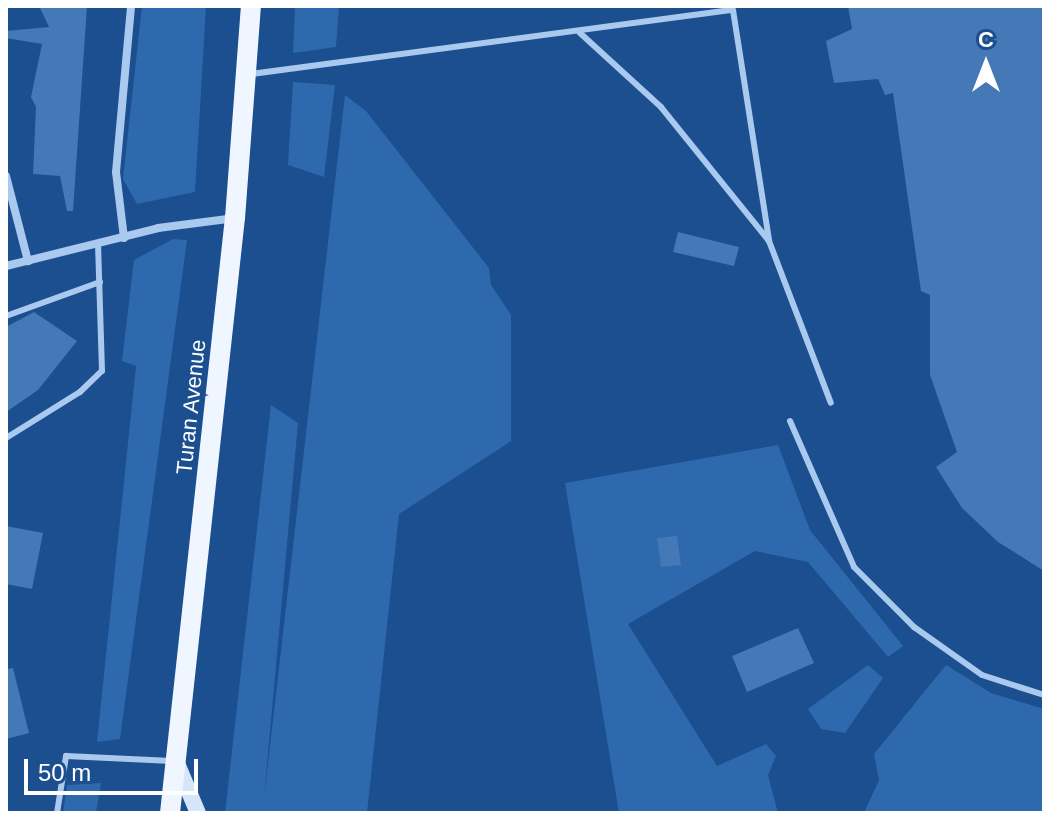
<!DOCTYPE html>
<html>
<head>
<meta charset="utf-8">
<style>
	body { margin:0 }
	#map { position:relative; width:1050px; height:819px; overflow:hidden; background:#1b4f8f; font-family:Helvetica,sans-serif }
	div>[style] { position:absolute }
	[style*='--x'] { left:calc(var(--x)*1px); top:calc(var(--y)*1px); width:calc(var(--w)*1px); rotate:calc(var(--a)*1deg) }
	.green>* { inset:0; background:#2e69ad }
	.building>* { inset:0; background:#4478b7 }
	.service>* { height:6px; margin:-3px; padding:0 3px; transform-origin:3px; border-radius:3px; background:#a9c9ee }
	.minor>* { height:8px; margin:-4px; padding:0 4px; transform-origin:4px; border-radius:4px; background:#a9c9ee }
	.secondary>* { height:16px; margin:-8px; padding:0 8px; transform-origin:8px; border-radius:8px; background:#d6e6fa }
	.primary>* { height:20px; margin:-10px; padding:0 10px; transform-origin:10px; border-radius:10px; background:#f0f6ff }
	span { translate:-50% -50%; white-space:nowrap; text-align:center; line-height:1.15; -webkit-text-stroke:6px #1b4f8f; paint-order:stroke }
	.street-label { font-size:22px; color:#fff }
	.frame { position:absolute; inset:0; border:8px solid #fff; pointer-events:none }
	.north { position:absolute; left:946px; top:24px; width:80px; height:80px; -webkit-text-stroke:6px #1b4f8f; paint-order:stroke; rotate:0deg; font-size:22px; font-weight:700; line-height:32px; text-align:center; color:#fff }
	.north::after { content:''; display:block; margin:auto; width:28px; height:36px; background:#fff; clip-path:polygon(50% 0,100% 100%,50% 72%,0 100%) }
	.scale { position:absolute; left:24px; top:759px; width:174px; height:36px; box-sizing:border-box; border:4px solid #fff; border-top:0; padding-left:10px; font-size:24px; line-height:28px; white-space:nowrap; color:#fff; -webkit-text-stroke:6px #1b4f8f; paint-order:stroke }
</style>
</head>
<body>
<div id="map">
	<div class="green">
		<i style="clip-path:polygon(142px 6px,206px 6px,195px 192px,137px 204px,123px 179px)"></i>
		<i style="clip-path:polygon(295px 6px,339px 6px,336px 47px,293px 53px)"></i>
		<i style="clip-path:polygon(293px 82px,335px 85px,324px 177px,288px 165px)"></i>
		<i style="clip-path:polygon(345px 95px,366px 111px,489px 268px,491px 285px,511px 315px,511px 441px,399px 514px,367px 813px,225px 813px,271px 405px,298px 423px,264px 798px)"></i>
		<i style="clip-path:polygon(173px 239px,187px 240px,120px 739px,97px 742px,136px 366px,122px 361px,134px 260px)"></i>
		<i style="clip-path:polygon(778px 445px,810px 530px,903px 646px,888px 657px,808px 562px,755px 551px,628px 624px,717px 766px,766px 744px,776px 756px,768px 775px,778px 813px,619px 813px,565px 483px)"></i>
		<i style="clip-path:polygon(868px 665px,883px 678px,845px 733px,821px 729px,808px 709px)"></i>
		<i style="clip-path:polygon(946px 665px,991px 693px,1044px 709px,1044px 813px,864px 813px,879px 780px,874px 754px)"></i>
		<i style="clip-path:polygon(101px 783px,96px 813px,63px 813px,67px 785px)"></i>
	</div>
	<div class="building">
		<i style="clip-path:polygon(39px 6px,87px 6px,73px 211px,67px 211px,60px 176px,33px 174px,36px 107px,31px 97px,42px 44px,6px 38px,6px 31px,49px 27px)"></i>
		<i style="clip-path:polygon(848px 6px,1044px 6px,1044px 571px,998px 542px,962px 508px,936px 467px,957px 452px,930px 375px,930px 295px,921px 291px,893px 93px,885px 95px,878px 79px,834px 83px,826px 41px,852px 29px)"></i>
		<i style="clip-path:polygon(678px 232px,739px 247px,734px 266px,673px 252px)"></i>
		<i style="clip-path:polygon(34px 312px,77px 341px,38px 390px,6px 412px,6px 327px)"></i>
		<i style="clip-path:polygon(6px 526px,43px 533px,32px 589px,6px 584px)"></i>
		<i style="clip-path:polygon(677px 536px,681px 565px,661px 567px,657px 538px)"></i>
		<i style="clip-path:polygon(798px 628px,814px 663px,747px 692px,732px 656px)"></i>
		<i style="clip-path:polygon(13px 668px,29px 733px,6px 739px,6px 669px)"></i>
	</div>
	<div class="service">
		<i style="--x:251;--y:74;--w:486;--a:-7.6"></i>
		<i style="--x:733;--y:10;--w:234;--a:81.1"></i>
		<i style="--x:769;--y:241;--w:172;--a:-128.9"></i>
		<i style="--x:661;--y:107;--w:110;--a:-137.6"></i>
		<i style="--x:769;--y:241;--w:173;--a:69.1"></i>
		<i style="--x:6;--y:316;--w:100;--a:-19.9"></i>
		<i style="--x:790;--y:421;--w:159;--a:66.3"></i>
		<i style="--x:854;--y:567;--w:85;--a:45"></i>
		<i style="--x:914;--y:627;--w:83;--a:35.2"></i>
		<i style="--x:982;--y:675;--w:65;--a:17.9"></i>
		<i style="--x:6;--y:438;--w:87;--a:-31.9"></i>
		<i style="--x:80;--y:392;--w:30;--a:-44"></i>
		<i style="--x:102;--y:371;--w:127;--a:-91.8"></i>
		<i style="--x:57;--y:813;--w:58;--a:-81"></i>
		<i style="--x:66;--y:756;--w:106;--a:2.7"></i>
	</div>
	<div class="minor">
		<i style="--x:6;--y:176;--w:88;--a:75.5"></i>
		<i style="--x:124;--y:238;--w:66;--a:-96.9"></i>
		<i style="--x:116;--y:172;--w:167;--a:-84.8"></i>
		<i style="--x:6;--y:266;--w:157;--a:-14"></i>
		<i style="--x:158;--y:228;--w:78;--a:-7.4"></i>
	</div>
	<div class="secondary">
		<i style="--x:176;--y:761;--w:56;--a:67.1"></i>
	</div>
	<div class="primary">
		<i style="--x:170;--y:813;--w:599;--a:-83.77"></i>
		<i style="--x:235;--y:218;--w:213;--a:-85.7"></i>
	</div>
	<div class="street-label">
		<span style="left:191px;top:407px;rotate:-84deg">Turan Avenue</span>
	</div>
	<div class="frame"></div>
	<div class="north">С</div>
	<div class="scale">50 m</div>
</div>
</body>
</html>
